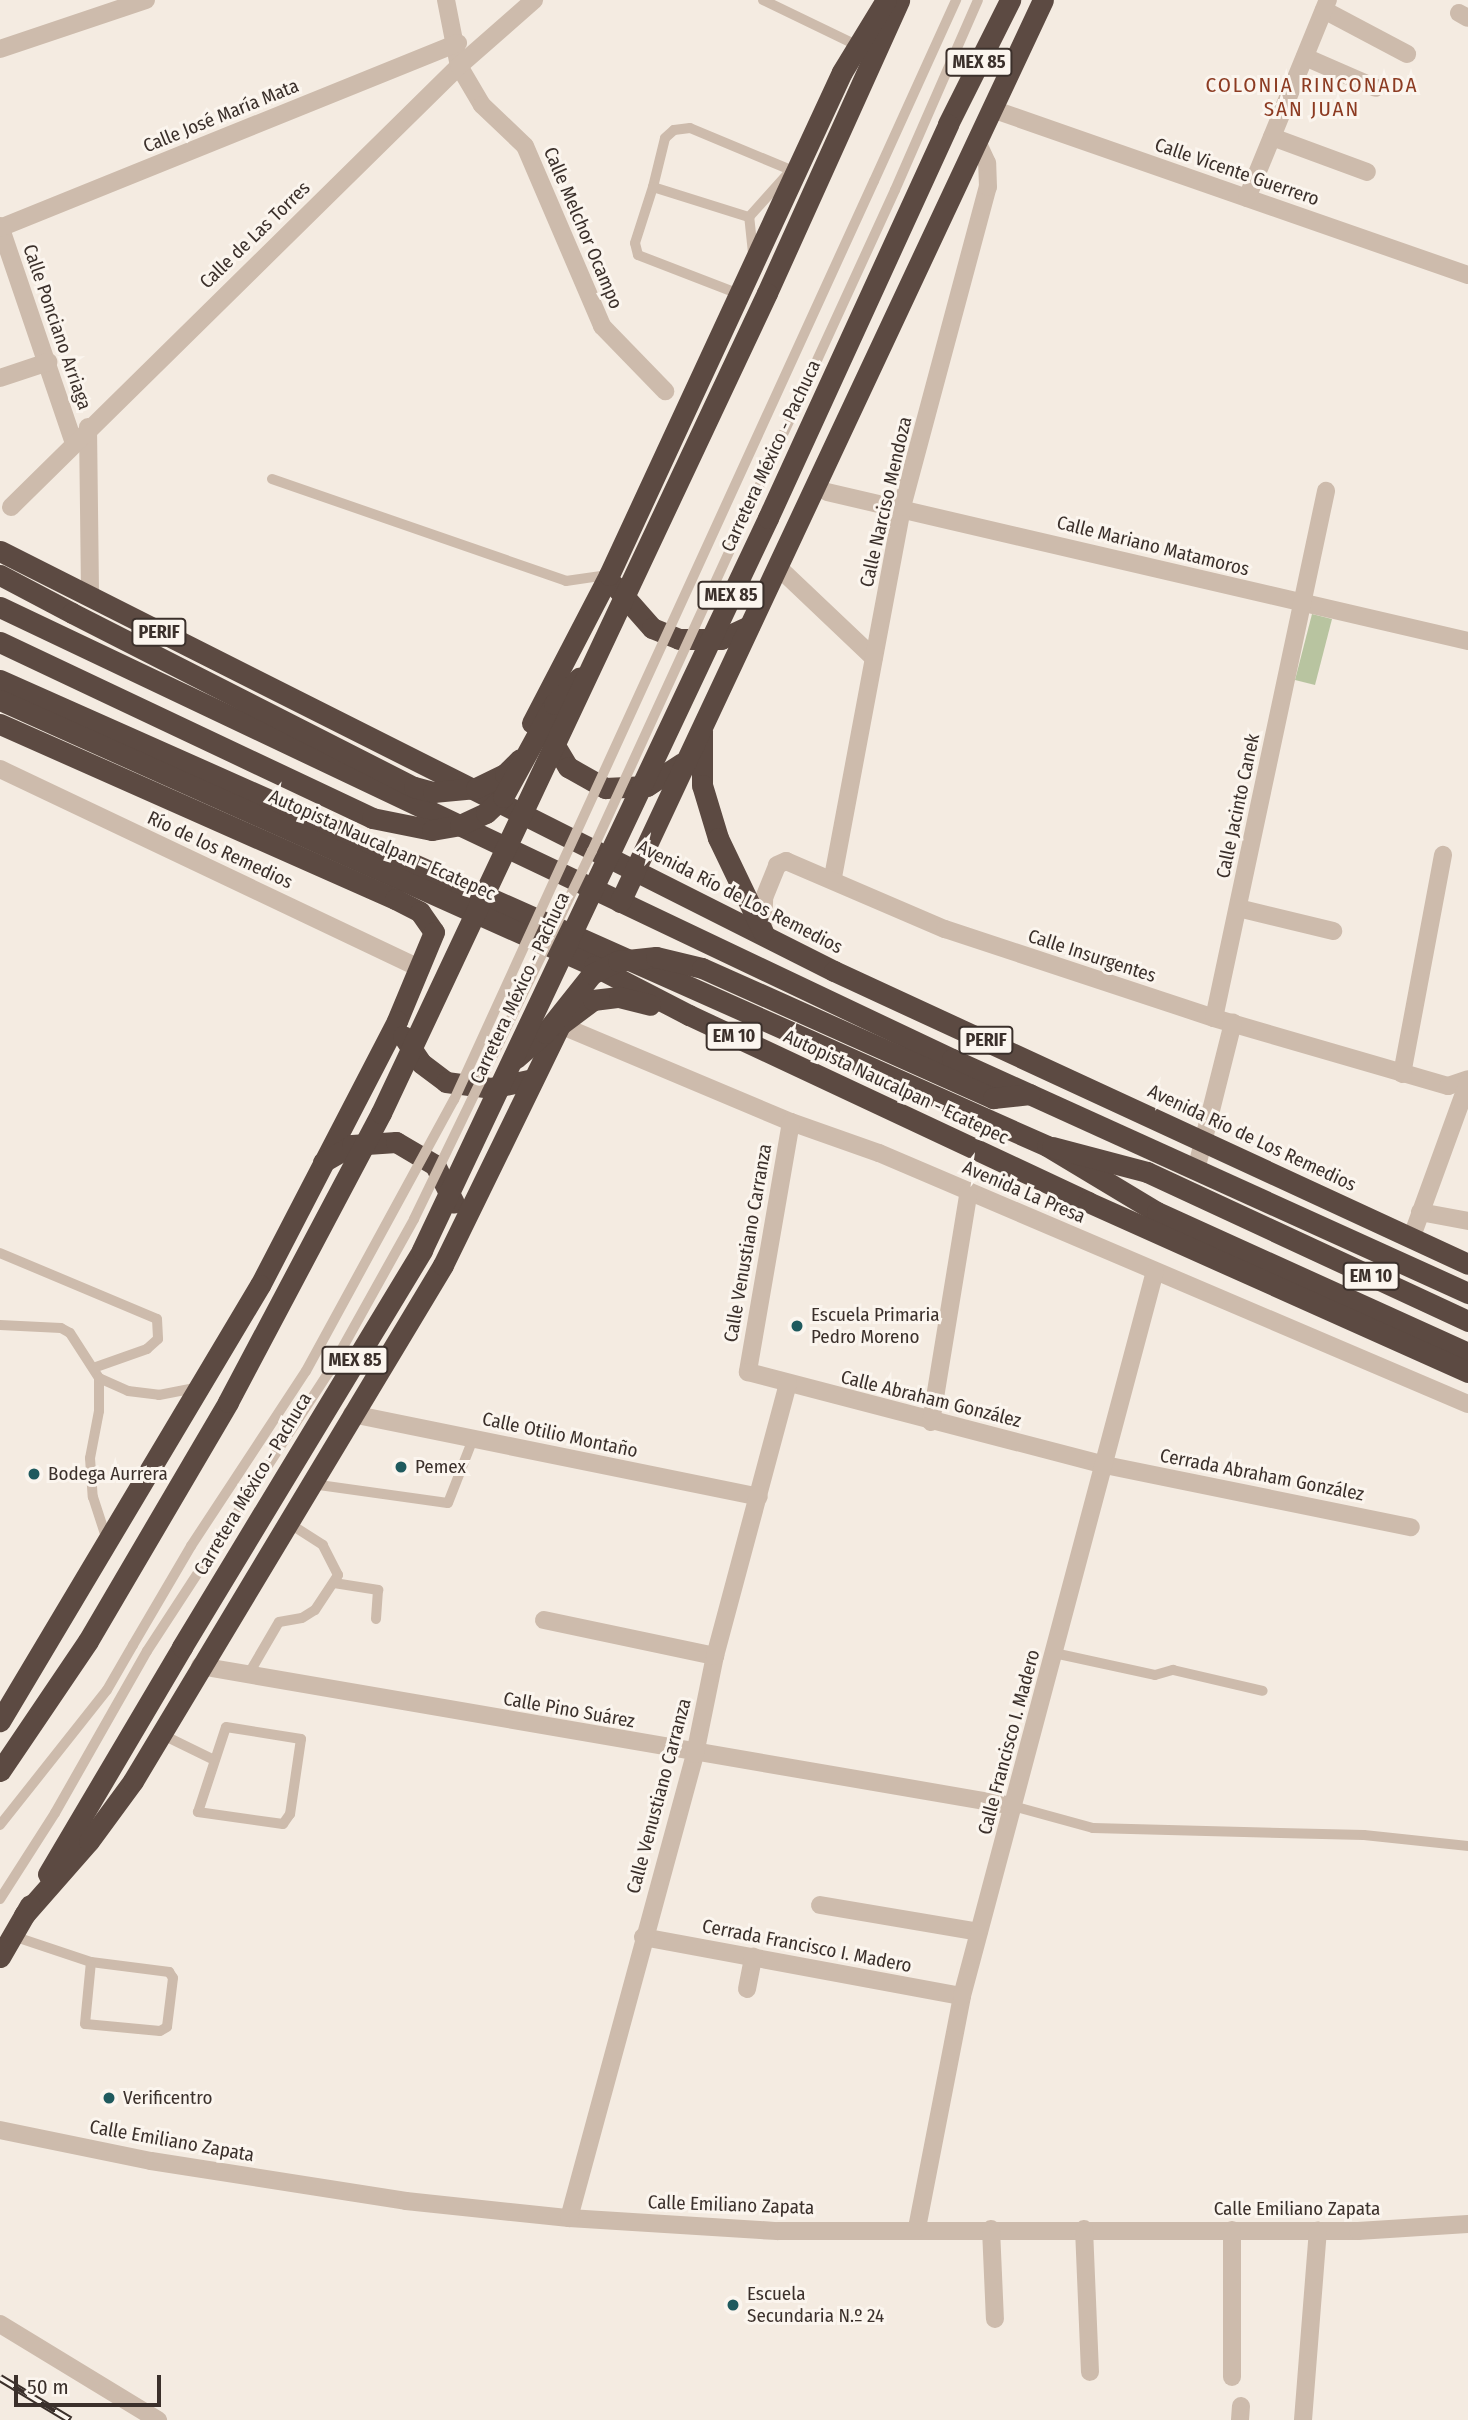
<!DOCTYPE html>
<html>
<head>
<meta charset="utf-8">
<style>
	body { margin:0 }
	#map { position:relative; width:1468px; height:2420px; overflow:hidden; background:#f4ebe1; font-family:"Fira Sans Condensed",sans-serif }
	div>[style] { position:absolute }
	[style*='--x'] { left:calc(var(--x)*1px); top:calc(var(--y)*1px); width:calc(var(--w)*1px); rotate:calc(var(--a)*1deg) }
	.green>* { inset:0; background:#b8c4a0 }
	.lane>* { height:10px; margin:-5px; padding:0 5px; transform-origin:5px; border-radius:5px; background:#cdbbac }
	.street>* { height:18px; margin:-9px; padding:0 9px; transform-origin:9px; border-radius:9px; background:#cdbbac }
	.highway>* { height:21px; margin:-10.5px; padding:0 10.5px; transform-origin:10.5px; border-radius:10.5px; background:#5c4a42 }
	.rail>* { height:8px; margin-top:-4px; transform-origin:0; background:repeating-linear-gradient(90deg,#fbf5ee 0 16px,#3b302b 0 32px); box-sizing:border-box; border-block:2px solid #3b302b }
	.lane-bridge>* { height:10px; margin:-5px; padding:0 5px; transform-origin:5px; border-radius:5px; background:#cdbbac }
	.highway-bridge>* { height:21px; margin:-10.5px; padding:0 10.5px; transform-origin:10.5px; border-radius:10.5px; background:#5c4a42 }
	.dots>* { width:19px; height:19px; translate:-50% -50%; box-sizing:border-box; border:4px solid #fbf5ee; border-radius:50% }
	span { translate:-50% -50%; white-space:nowrap; text-align:center; line-height:1.15; -webkit-text-stroke:6px #fbf5ee; paint-order:stroke }
	.shield-label span { padding:2px 5px; background:#fbf5ee; border:2px solid; border-radius:5px; -webkit-text-stroke-width:0 }
	.shield-label { font-size:18px; color:#3b302b; font-weight:700 }
	.street-label { font-size:19px; color:#3b302b }
	.poi-label { font-size:19px; color:#3b302b }
	.left { translate:0 -50%; text-align:left }
	.neighbourhood-label { font-size:21px; color:#8c3b22; letter-spacing:2px }
	.scale { position:absolute; left:14px; top:2375px; width:147px; height:32px; box-sizing:border-box; border:4px solid #3b302b; border-top:0; padding-left:9px; font-size:21px; line-height:24px; white-space:nowrap; color:#3b302b; -webkit-text-stroke:5px #fbf5ee; paint-order:stroke }
</style>
</head>
<body>
<div id="map">
	<div class="green">
		<i style="clip-path:polygon(1312px 614px,1332px 619px,1315px 685px,1295px 680px)"></i>
	</div>
	<div class="lane">
		<i style="--x:763;--y:0;--w:103;--a:25.8"></i>
		<i style="--x:874;--y:181;--w:199;--a:-65.6"></i>
		<i style="--x:653;--y:187;--w:50;--a:-76.2"></i>
		<i style="--x:665;--y:138;--w:12;--a:-42"></i>
		<i style="--x:674;--y:130;--w:16;--a:-7"></i>
		<i style="--x:690;--y:128;--w:109;--a:22.6"></i>
		<i style="--x:895;--y:190;--w:207;--a:-66.4"></i>
		<i style="--x:753;--y:253;--w:36;--a:-96"></i>
		<i style="--x:749;--y:217;--w:64;--a:-48.1"></i>
		<i style="--x:739;--y:294;--w:108;--a:-158.9"></i>
		<i style="--x:638;--y:255;--w:12;--a:-104"></i>
		<i style="--x:635;--y:243;--w:59;--a:-72.2"></i>
		<i style="--x:653;--y:187;--w:101;--a:17.4"></i>
		<i style="--x:272;--y:479;--w:311;--a:19.1"></i>
		<i style="--x:566;--y:581;--w:41;--a:-8.3"></i>
		<i style="--x:0;--y:1253;--w:170;--a:22.8"></i>
		<i style="--x:157;--y:1319;--w:20;--a:87"></i>
		<i style="--x:158;--y:1339;--w:15;--a:138"></i>
		<i style="--x:147;--y:1349;--w:57;--a:160.6"></i>
		<i style="--x:0;--y:1325;--w:61;--a:2.8"></i>
		<i style="--x:61;--y:1328;--w:10;--a:29"></i>
		<i style="--x:70;--y:1333;--w:54;--a:57.2"></i>
		<i style="--x:99;--y:1378;--w:33;--a:90"></i>
		<i style="--x:99;--y:1411;--w:48;--a:100.8"></i>
		<i style="--x:90;--y:1458;--w:39;--a:86"></i>
		<i style="--x:93;--y:1497;--w:45;--a:72"></i>
		<i style="--x:99;--y:1378;--w:32;--a:24"></i>
		<i style="--x:128;--y:1391;--w:31;--a:7"></i>
		<i style="--x:159;--y:1395;--w:38;--a:-11"></i>
		<i style="--x:312;--y:1484;--w:137;--a:8"></i>
		<i style="--x:448;--y:1503;--w:69;--a:-68.7"></i>
		<i style="--x:334;--y:1583;--w:45;--a:9"></i>
		<i style="--x:378;--y:1590;--w:29;--a:94"></i>
		<i style="--x:1054;--y:1653;--w:103;--a:12.3"></i>
		<i style="--x:1155;--y:1675;--w:19;--a:-16"></i>
		<i style="--x:1173;--y:1670;--w:92;--a:13.1"></i>
		<i style="--x:248;--y:1675;--w:61;--a:-59.7"></i>
		<i style="--x:279;--y:1622;--w:23;--a:-10"></i>
		<i style="--x:302;--y:1618;--w:15;--a:-32"></i>
		<i style="--x:315;--y:1610;--w:42;--a:-56.7"></i>
		<i style="--x:338;--y:1575;--w:34;--a:-117"></i>
		<i style="--x:323;--y:1545;--w:43;--a:-147.4"></i>
		<i style="--x:226;--y:1727;--w:76;--a:9.1"></i>
		<i style="--x:301;--y:1739;--w:76;--a:98.3"></i>
		<i style="--x:290;--y:1814;--w:12;--a:125"></i>
		<i style="--x:283;--y:1824;--w:86;--a:-172"></i>
		<i style="--x:198;--y:1812;--w:89;--a:-71.8"></i>
		<i style="--x:161;--y:1734;--w:57;--a:26.1"></i>
		<i style="--x:1013;--y:1806;--w:83;--a:15.4"></i>
		<i style="--x:1093;--y:1828;--w:271;--a:1.5"></i>
		<i style="--x:1364;--y:1835;--w:105;--a:6"></i>
		<i style="--x:0;--y:1825;--w:172;--a:-51.6"></i>
		<i style="--x:107;--y:1690;--w:52;--a:-60"></i>
		<i style="--x:0;--y:1899;--w:102;--a:-57.4"></i>
		<i style="--x:55;--y:1813;--w:186;--a:-60.4"></i>
		<i style="--x:13;--y:1936;--w:82;--a:18.4"></i>
		<i style="--x:91;--y:1962;--w:79;--a:7.3"></i>
		<i style="--x:169;--y:1972;--w:7;--a:56"></i>
		<i style="--x:173;--y:1978;--w:49;--a:97"></i>
		<i style="--x:167;--y:2027;--w:8;--a:150"></i>
		<i style="--x:160;--y:2031;--w:75;--a:-174.7"></i>
		<i style="--x:85;--y:2024;--w:62;--a:-84.5"></i>
	</div>
	<div class="street">
		<i style="--x:446;--y:0;--w:67;--a:78.9"></i>
		<i style="--x:459;--y:66;--w:45;--a:59.5"></i>
		<i style="--x:482;--y:105;--w:59;--a:43.6"></i>
		<i style="--x:525;--y:146;--w:196;--a:66.8"></i>
		<i style="--x:602;--y:326;--w:91;--a:45.9"></i>
		<i style="--x:1324;--y:10;--w:94;--a:27.9"></i>
		<i style="--x:1459;--y:13;--w:10;--a:29"></i>
		<i style="--x:0;--y:49;--w:154;--a:-18.6"></i>
		<i style="--x:1305;--y:57;--w:77;--a:23.6"></i>
		<i style="--x:992;--y:109;--w:504;--a:19.23"></i>
		<i style="--x:1272;--y:137;--w:101;--a:20.2"></i>
		<i style="--x:1247;--y:198;--w:214;--a:-67.8"></i>
		<i style="--x:0;--y:226;--w:227;--a:71.2"></i>
		<i style="--x:0;--y:228;--w:494;--a:-22"></i>
		<i style="--x:0;--y:378;--w:51;--a:-18.4"></i>
		<i style="--x:88;--y:427;--w:169;--a:89.3"></i>
		<i style="--x:827;--y:492;--w:658;--a:13.09"></i>
		<i style="--x:11;--y:507;--w:629;--a:-44.55"></i>
		<i style="--x:459;--y:66;--w:100;--a:-41.3"></i>
		<i style="--x:778;--y:567;--w:132;--a:43.5"></i>
		<i style="--x:0;--y:769;--w:466;--a:25.4"></i>
		<i style="--x:833;--y:877;--w:376;--a:-79.4"></i>
		<i style="--x:902;--y:507;--w:331;--a:-75"></i>
		<i style="--x:988;--y:187;--w:24;--a:-92"></i>
		<i style="--x:987;--y:163;--w:23;--a:-115"></i>
		<i style="--x:1238;--y:908;--w:98;--a:13.6"></i>
		<i style="--x:763;--y:932;--w:34;--a:-88"></i>
		<i style="--x:764;--y:898;--w:35;--a:-68"></i>
		<i style="--x:777;--y:865;--w:10;--a:-24"></i>
		<i style="--x:786;--y:861;--w:173;--a:23.2"></i>
		<i style="--x:945;--y:929;--w:283;--a:18.3"></i>
		<i style="--x:1214;--y:1018;--w:244;--a:16.2"></i>
		<i style="--x:1448;--y:1086;--w:21;--a:-19"></i>
		<i style="--x:1214;--y:1018;--w:539;--a:-78"></i>
		<i style="--x:560;--y:1025;--w:251;--a:22.8"></i>
		<i style="--x:791;--y:1122;--w:93;--a:19.4"></i>
		<i style="--x:879;--y:1153;--w:640;--a:23.08"></i>
		<i style="--x:1402;--y:1074;--w:223;--a:-79.4"></i>
		<i style="--x:791;--y:1122;--w:254;--a:99.8"></i>
		<i style="--x:748;--y:1372;--w:369;--a:14.6"></i>
		<i style="--x:1105;--y:1465;--w:312;--a:11.5"></i>
		<i style="--x:1196;--y:1170;--w:152;--a:-75.9"></i>
		<i style="--x:1420;--y:1212;--w:49;--a:10.6"></i>
		<i style="--x:1411;--y:1239;--w:167;--a:-70"></i>
		<i style="--x:352;--y:1414;--w:415;--a:11.5"></i>
		<i style="--x:931;--y:1422;--w:234;--a:-80.7"></i>
		<i style="--x:544;--y:1620;--w:175;--a:11.9"></i>
		<i style="--x:200;--y:1666;--w:825;--a:9.77"></i>
		<i style="--x:820;--y:1905;--w:161;--a:9.6"></i>
		<i style="--x:643;--y:1937;--w:324;--a:10.5"></i>
		<i style="--x:747;--y:1989;--w:33;--a:-79"></i>
		<i style="--x:0;--y:2130;--w:154;--a:11.6"></i>
		<i style="--x:151;--y:2161;--w:258;--a:8.9"></i>
		<i style="--x:406;--y:2201;--w:164;--a:6"></i>
		<i style="--x:569;--y:2218;--w:209;--a:3.6"></i>
		<i style="--x:778;--y:2231;--w:580;--a:0"></i>
		<i style="--x:1358;--y:2231;--w:110;--a:-3.6"></i>
		<i style="--x:569;--y:2218;--w:481;--a:-74.8"></i>
		<i style="--x:695;--y:1754;--w:100;--a:-78.5"></i>
		<i style="--x:715;--y:1656;--w:282;--a:-75"></i>
		<i style="--x:917;--y:2228;--w:236;--a:-79"></i>
		<i style="--x:962;--y:1996;--w:750;--a:-75.09"></i>
		<i style="--x:991;--y:2229;--w:90;--a:87.5"></i>
		<i style="--x:1084;--y:2229;--w:143;--a:87.6"></i>
		<i style="--x:1232;--y:2230;--w:147;--a:90"></i>
		<i style="--x:0;--y:2324;--w:185;--a:31.3"></i>
		<i style="--x:1240;--y:2420;--w:14;--a:-86"></i>
		<i style="--x:1303;--y:2420;--w:190;--a:-85.5"></i>
	</div>
	<div class="highway">
		<i style="--x:948;--y:124;--w:139;--a:-63.4"></i>
		<i style="--x:767;--y:293;--w:321;--a:-65.7"></i>
		<i style="--x:0;--y:551;--w:934;--a:26.73"></i>
		<i style="--x:834;--y:971;--w:698;--a:24.8"></i>
		<i style="--x:0;--y:575;--w:81;--a:27.8"></i>
		<i style="--x:615;--y:586;--w:56;--a:48.6"></i>
		<i style="--x:652;--y:628;--w:29;--a:22"></i>
		<i style="--x:679;--y:639;--w:42;--a:0"></i>
		<i style="--x:721;--y:639;--w:31;--a:-25"></i>
		<i style="--x:0;--y:607;--w:1054;--a:25.4"></i>
		<i style="--x:952;--y:1059;--w:567;--a:24.39"></i>
		<i style="--x:0;--y:680;--w:1146;--a:23.99"></i>
		<i style="--x:1047;--y:1146;--w:128;--a:31"></i>
		<i style="--x:1157;--y:1212;--w:341;--a:24.4"></i>
		<i style="--x:0;--y:700;--w:651;--a:24.12"></i>
		<i style="--x:594;--y:966;--w:107;--a:27.3"></i>
		<i style="--x:689;--y:1015;--w:441;--a:25.1"></i>
		<i style="--x:1088;--y:1202;--w:416;--a:24.1"></i>
		<i style="--x:532;--y:723;--w:167;--a:-62.5"></i>
		<i style="--x:609;--y:575;--w:554;--a:-65.15"></i>
		<i style="--x:842;--y:72;--w:84;--a:-58.6"></i>
		<i style="--x:0;--y:724;--w:432;--a:23.9"></i>
		<i style="--x:395;--y:899;--w:28;--a:27"></i>
		<i style="--x:420;--y:912;--w:24;--a:55"></i>
		<i style="--x:434;--y:932;--w:96;--a:112.6"></i>
		<i style="--x:397;--y:1021;--w:297;--a:117.4"></i>
		<i style="--x:260;--y:1285;--w:508;--a:120.81"></i>
		<i style="--x:702;--y:731;--w:54;--a:90"></i>
		<i style="--x:702;--y:785;--w:55;--a:73.2"></i>
		<i style="--x:718;--y:838;--w:104;--a:64.4"></i>
		<i style="--x:548;--y:734;--w:39;--a:59"></i>
		<i style="--x:568;--y:767;--w:43;--a:29.6"></i>
		<i style="--x:605;--y:788;--w:42;--a:-2.7"></i>
		<i style="--x:647;--y:786;--w:42;--a:-33.3"></i>
		<i style="--x:620;--y:902;--w:996;--a:-64.88"></i>
		<i style="--x:403;--y:1036;--w:32;--a:56"></i>
		<i style="--x:421;--y:1063;--w:31;--a:37"></i>
		<i style="--x:446;--y:1082;--w:45;--a:7.6"></i>
		<i style="--x:491;--y:1088;--w:43;--a:-12.1"></i>
		<i style="--x:1052;--y:1147;--w:98;--a:14.7"></i>
		<i style="--x:1147;--y:1172;--w:354;--a:24.9"></i>
		<i style="--x:323;--y:1162;--w:34;--a:-30"></i>
		<i style="--x:352;--y:1145;--w:44;--a:-3.9"></i>
		<i style="--x:396;--y:1142;--w:45;--a:30.5"></i>
		<i style="--x:435;--y:1165;--w:42;--a:63.4"></i>
		<i style="--x:0;--y:1771;--w:157;--a:-55.9"></i>
		<i style="--x:48;--y:1874;--w:264;--a:-59.4"></i>
		<i style="--x:24;--y:1915;--w:98;--a:-48.7"></i>
		<i style="--x:89;--y:1841;--w:74;--a:-53.7"></i>
		<i style="--x:133;--y:1781;--w:602;--a:-59"></i>
		<i style="--x:443;--y:1265;--w:267;--a:-64"></i>
		<i style="--x:560;--y:1025;--w:41;--a:-37.1"></i>
		<i style="--x:593;--y:1000;--w:26;--a:-7"></i>
		<i style="--x:619;--y:997;--w:32;--a:14"></i>
		<i style="--x:0;--y:1957;--w:60;--a:-60"></i>
	</div>
	<div class="rail">
		<i style="--x:0;--y:2378;--w:82;--a:31"></i>
	</div>
	<div class="lane-bridge">
		<i style="--x:133;--y:1645;--w:115;--a:-59.6"></i>
		<i style="--x:191;--y:1546;--w:209;--a:-56.7"></i>
		<i style="--x:306;--y:1371;--w:309;--a:-61.4"></i>
		<i style="--x:454;--y:1100;--w:1010;--a:-65.44"></i>
		<i style="--x:147;--y:1651;--w:333;--a:-56.9"></i>
		<i style="--x:329;--y:1372;--w:175;--a:-60.9"></i>
		<i style="--x:414;--y:1219;--w:409;--a:-64.2"></i>
		<i style="--x:592;--y:851;--w:727;--a:-65.37"></i>
	</div>
	<div class="highway-bridge">
		<i style="--x:72;--y:613;--w:384;--a:27"></i>
		<i style="--x:414;--y:787;--w:20;--a:15"></i>
		<i style="--x:433;--y:792;--w:43;--a:-5.3"></i>
		<i style="--x:476;--y:788;--w:32;--a:-26"></i>
		<i style="--x:505;--y:774;--w:21;--a:-45"></i>
		<i style="--x:0;--y:642;--w:412;--a:25.3"></i>
		<i style="--x:372;--y:818;--w:61;--a:11.3"></i>
		<i style="--x:432;--y:830;--w:28;--a:-10"></i>
		<i style="--x:460;--y:825;--w:29;--a:-25"></i>
		<i style="--x:486;--y:813;--w:23;--a:-43"></i>
		<i style="--x:503;--y:797;--w:106;--a:-61.3"></i>
		<i style="--x:554;--y:704;--w:37;--a:-46"></i>
		<i style="--x:516;--y:1058;--w:38;--a:-41"></i>
		<i style="--x:545;--y:1033;--w:75;--a:-51.5"></i>
		<i style="--x:592;--y:974;--w:29;--a:-27"></i>
		<i style="--x:618;--y:961;--w:38;--a:-6"></i>
		<i style="--x:656;--y:957;--w:47;--a:13.4"></i>
		<i style="--x:702;--y:968;--w:319;--a:24.1"></i>
		<i style="--x:993;--y:1098;--w:37;--a:-6"></i>
		<i style="--x:88;--y:1641;--w:277;--a:-59.6"></i>
		<i style="--x:228;--y:1402;--w:327;--a:-62.1"></i>
		<i style="--x:381;--y:1113;--w:906;--a:-64.79"></i>
		<i style="--x:182;--y:1647;--w:464;--a:-58.8"></i>
		<i style="--x:422;--y:1250;--w:810;--a:-64.7"></i>
		<i style="--x:768;--y:518;--w:433;--a:-65.4"></i>
	</div>
	<div class="dots">
		<i style="left:797px;top:1326px;background:#1f5a5e"></i>
		<i style="left:401px;top:1467px;background:#1f5a5e"></i>
		<i style="left:34px;top:1474px;background:#1f5a5e"></i>
		<i style="left:109px;top:2098px;background:#1f5a5e"></i>
		<i style="left:733px;top:2305px;background:#1f5a5e"></i>
	</div>
	<div class="shield-label">
		<span style="left:979px;top:62px">MEX 85</span>
		<span style="left:731px;top:595px">MEX 85</span>
		<span style="left:159px;top:632px">PERIF</span>
		<span style="left:734px;top:1036px">EM 10</span>
		<span style="left:986px;top:1040px">PERIF</span>
		<span style="left:1371px;top:1276px">EM 10</span>
		<span style="left:355px;top:1360px">MEX 85</span>
	</div>
	<div class="street-label">
		<span style="left:221px;top:116px;rotate:-22deg">Calle José María Mata</span>
		<span style="left:1237px;top:172px;rotate:19deg">Calle Vicente Guerrero</span>
		<span style="left:583px;top:228px;rotate:67deg">Calle Melchor Ocampo</span>
		<span style="left:255px;top:235px;rotate:-44deg">Calle de Las Torres</span>
		<span style="left:57px;top:327px;rotate:71deg">Calle Ponciano Arriaga</span>
		<span style="left:771px;top:456px;rotate:-65deg">Carretera México - Pachuca</span>
		<span style="left:886px;top:502px;rotate:-77deg">Calle Narciso Mendoza</span>
		<span style="left:1153px;top:546px;rotate:14deg">Calle Mariano Matamoros</span>
		<span style="left:1238px;top:806px;rotate:-78deg">Calle Jacinto Canek</span>
		<span style="left:382px;top:845px;rotate:24deg">Autopista Naucalpan - Ecatepec</span>
		<span style="left:220px;top:850px;rotate:25deg">Río de los Remedios</span>
		<span style="left:740px;top:897px;rotate:27deg">Avenida Río de Los Remedios</span>
		<span style="left:1092px;top:956px;rotate:18deg">Calle Insurgentes</span>
		<span style="left:520px;top:988px;rotate:-65deg">Carretera México - Pachuca</span>
		<span style="left:896px;top:1087px;rotate:25deg">Autopista Naucalpan - Ecatepec</span>
		<span style="left:1252px;top:1138px;rotate:25deg">Avenida Río de Los Remedios</span>
		<span style="left:1024px;top:1192px;rotate:23deg">Avenida La Presa</span>
		<span style="left:748px;top:1243px;rotate:-80deg">Calle Venustiano Carranza</span>
		<span style="left:931px;top:1399px;rotate:14deg">Calle Abraham González</span>
		<span style="left:560px;top:1435px;rotate:12deg">Calle Otilio Montaño</span>
		<span style="left:1262px;top:1475px;rotate:11deg">Cerrada Abraham González</span>
		<span style="left:253px;top:1484px;rotate:-59deg">Carretera México - Pachuca</span>
		<span style="left:569px;top:1710px;rotate:10deg">Calle Pino Suárez</span>
		<span style="left:1009px;top:1742px;rotate:-75deg">Calle Francisco I. Madero</span>
		<span style="left:659px;top:1796px;rotate:-75deg">Calle Venustiano Carranza</span>
		<span style="left:807px;top:1946px;rotate:11deg">Cerrada Francisco I. Madero</span>
		<span style="left:172px;top:2141px;rotate:10deg">Calle Emiliano Zapata</span>
		<span style="left:731px;top:2205px;rotate:2deg">Calle Emiliano Zapata</span>
		<span style="left:1297px;top:2209px">Calle Emiliano Zapata</span>
	</div>
	<div class="poi-label">
		<span class="left" style="left:811px;top:1326px">Escuela Primaria<br>Pedro Moreno</span>
		<span class="left" style="left:415px;top:1467px">Pemex</span>
		<span class="left" style="left:48px;top:1474px">Bodega Aurrera</span>
		<span class="left" style="left:123px;top:2098px">Verificentro</span>
		<span class="left" style="left:747px;top:2305px">Escuela<br>Secundaria N.º 24</span>
	</div>
	<div class="neighbourhood-label">
		<span style="left:1312px;top:97px">COLONIA RINCONADA<br>SAN JUAN</span>
	</div>
	<div class="scale">50 m</div>
</div>
</body>
</html>
